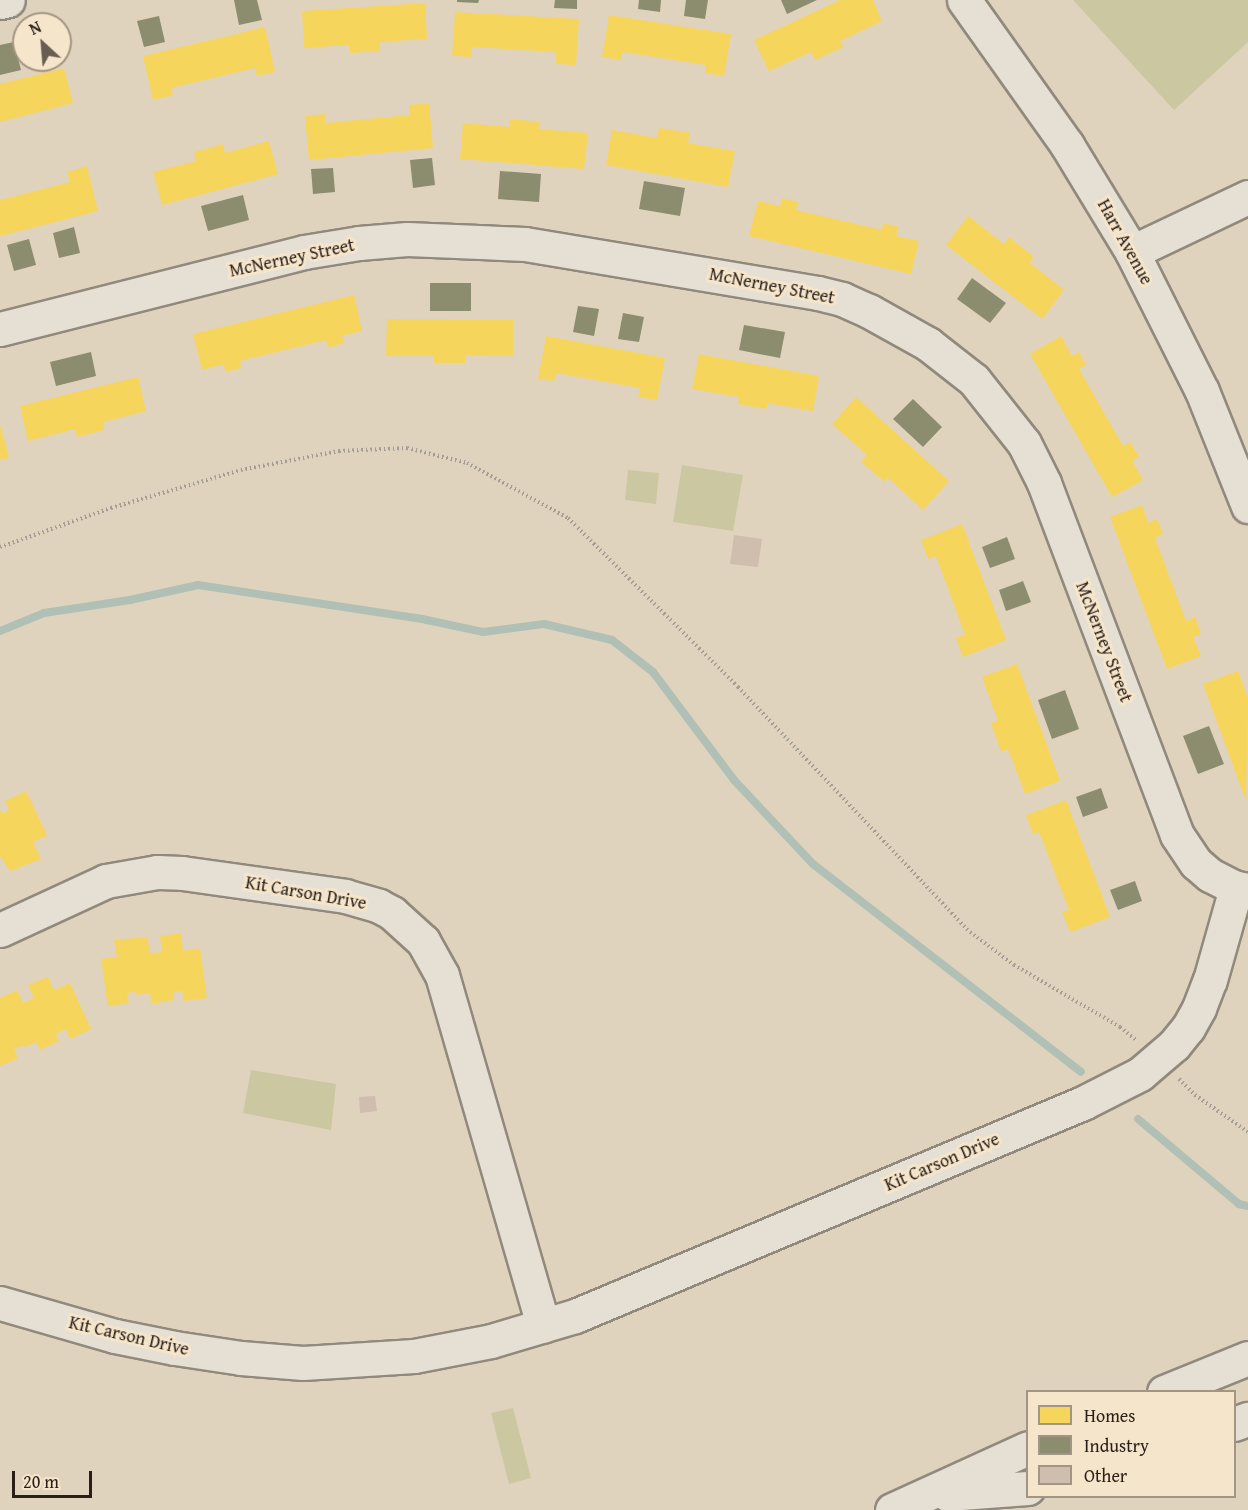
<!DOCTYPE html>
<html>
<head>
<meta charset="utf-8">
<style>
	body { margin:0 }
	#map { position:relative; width:1248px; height:1510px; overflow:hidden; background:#e0d3bd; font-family:"Gentium Book Plus",serif }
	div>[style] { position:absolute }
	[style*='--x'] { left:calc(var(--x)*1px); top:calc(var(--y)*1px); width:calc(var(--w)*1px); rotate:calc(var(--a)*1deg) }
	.green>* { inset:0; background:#cbc7a0 }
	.homes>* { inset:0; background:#f6d55c }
	.industry>* { inset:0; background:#8c8c6e }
	.stream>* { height:8px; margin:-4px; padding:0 4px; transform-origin:4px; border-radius:4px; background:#b0c0b5 }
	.building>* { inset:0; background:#cfbdae }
	.path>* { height:4px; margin-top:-2px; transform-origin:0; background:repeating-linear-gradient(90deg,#a49d94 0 1.5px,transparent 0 4.5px) }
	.roads { filter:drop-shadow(2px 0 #91897c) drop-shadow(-2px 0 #91897c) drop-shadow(0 2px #91897c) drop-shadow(0 -2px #91897c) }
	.street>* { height:33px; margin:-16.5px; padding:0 16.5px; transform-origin:16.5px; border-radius:16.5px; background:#e6dfd4 }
	.secondary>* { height:33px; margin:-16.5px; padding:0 16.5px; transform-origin:16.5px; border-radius:16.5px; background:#e6dfd4 }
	span { translate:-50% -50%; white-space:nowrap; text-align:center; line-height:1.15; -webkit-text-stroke:6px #f5e5ca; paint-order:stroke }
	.street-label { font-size:18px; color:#291e18 }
	.legend { position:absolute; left:1026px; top:1390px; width:210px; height:108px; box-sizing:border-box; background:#f5e5ca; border:2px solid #a39583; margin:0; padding:8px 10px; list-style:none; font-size:18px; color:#291e18 }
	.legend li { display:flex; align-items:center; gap:12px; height:30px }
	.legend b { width:30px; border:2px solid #a39583 }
	.north { position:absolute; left:12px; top:12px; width:60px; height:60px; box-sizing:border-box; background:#f5e5ca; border:2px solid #a39583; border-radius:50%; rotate:334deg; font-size:16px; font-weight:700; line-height:24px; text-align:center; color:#291e18 }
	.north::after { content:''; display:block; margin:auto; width:21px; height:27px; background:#695d52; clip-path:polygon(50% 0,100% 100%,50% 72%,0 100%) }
	.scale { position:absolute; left:12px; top:1471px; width:80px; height:27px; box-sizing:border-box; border:3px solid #291e18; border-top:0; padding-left:8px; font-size:18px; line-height:21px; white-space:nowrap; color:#291e18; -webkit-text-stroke:4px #f5e5ca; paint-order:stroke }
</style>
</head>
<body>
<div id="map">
	<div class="green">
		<i style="clip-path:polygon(1073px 0,1248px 0,1248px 42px,1174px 110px)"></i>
		<i style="clip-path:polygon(682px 465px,743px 475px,733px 531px,673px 522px)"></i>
		<i style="clip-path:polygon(628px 470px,659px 473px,656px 504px,625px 500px)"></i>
		<i style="clip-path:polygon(251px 1070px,336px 1084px,331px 1130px,243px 1113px)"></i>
		<i style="clip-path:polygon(513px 1408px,531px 1478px,509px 1484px,491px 1413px)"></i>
	</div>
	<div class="homes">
		<i style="clip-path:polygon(840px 0,873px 0,882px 21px,840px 41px,843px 47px,815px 60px,811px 52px,769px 71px,754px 40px)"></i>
		<i style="clip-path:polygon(425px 3px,427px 39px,380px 42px,380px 51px,350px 53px,350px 45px,304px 48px,302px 11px)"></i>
		<i style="clip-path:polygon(455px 12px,579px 19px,576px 65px,556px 64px,556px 52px,472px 47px,471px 57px,452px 56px)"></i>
		<i style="clip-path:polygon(609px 15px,731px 34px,724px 76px,705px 73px,706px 65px,623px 52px,621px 60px,602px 57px)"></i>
		<i style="clip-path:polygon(265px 27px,275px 72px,257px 76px,255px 68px,171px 88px,173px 95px,153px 100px,143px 56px)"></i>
		<i style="clip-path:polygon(64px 68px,73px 103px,0 122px,0 84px)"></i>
		<i style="clip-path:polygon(429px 103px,433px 148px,309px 160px,305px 116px,325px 114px,325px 123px,410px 115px,409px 105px)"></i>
		<i style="clip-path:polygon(510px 119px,540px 122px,539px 129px,588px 133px,584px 169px,460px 159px,463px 123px,510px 127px)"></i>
		<i style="clip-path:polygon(659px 128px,690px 133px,688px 143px,735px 151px,728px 187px,606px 165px,612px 130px,657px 138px)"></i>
		<i style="clip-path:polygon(269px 141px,278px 174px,162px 205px,153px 172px,196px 161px,194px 152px,223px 144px,225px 153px)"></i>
		<i style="clip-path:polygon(87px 166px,98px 211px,0 236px,0 200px,70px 182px,67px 172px)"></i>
		<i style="clip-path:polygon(782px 198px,798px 202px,796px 210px,882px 230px,883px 223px,899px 227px,896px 236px,919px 241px,911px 274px,749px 236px,758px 201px,780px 206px)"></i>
		<i style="clip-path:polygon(968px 216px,1004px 244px,1009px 237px,1034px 257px,1029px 262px,1064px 290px,1042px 319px,946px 245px)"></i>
		<i style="clip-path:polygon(354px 295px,362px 331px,342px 336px,344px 343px,328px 348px,326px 340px,240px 361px,241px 368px,225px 372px,224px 364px,202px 370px,193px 334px)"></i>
		<i style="clip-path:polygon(387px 319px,513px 320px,513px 356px,465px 355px,465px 363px,434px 363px,434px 356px,386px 356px)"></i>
		<i style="clip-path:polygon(546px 336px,665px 358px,657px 400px,638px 397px,640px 388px,556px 373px,554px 381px,538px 379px)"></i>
		<i style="clip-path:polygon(1061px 336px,1072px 356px,1079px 352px,1086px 365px,1079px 369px,1123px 446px,1130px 442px,1139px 457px,1132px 461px,1143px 480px,1112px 497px,1030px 354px)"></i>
		<i style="clip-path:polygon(699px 354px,819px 376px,813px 411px,768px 403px,766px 409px,738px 404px,739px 397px,692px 389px)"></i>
		<i style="clip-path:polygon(138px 377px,146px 411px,103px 422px,104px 430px,77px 437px,75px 429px,28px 441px,20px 406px)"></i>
		<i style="clip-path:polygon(856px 397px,949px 481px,923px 510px,888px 478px,885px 482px,861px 462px,867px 455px,832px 424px)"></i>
		<i style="clip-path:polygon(0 425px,9px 458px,0 460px)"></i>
		<i style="clip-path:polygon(1142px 505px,1148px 523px,1157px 519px,1163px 534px,1155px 538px,1186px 621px,1195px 617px,1201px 634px,1193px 637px,1201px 656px,1167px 669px,1110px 517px)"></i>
		<i style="clip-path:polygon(962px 524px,1006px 640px,963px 657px,956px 638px,965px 635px,936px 556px,928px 559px,921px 540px)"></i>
		<i style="clip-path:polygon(1017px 664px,1060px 781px,1025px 794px,1008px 749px,1001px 752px,991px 723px,998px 721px,982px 677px)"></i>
		<i style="clip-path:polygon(1238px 671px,1248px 699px,1246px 801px,1203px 684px)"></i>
		<i style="clip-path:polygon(26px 791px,47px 835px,33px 842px,41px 859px,10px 871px,0 856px,0 809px,2px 814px,9px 810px,5px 801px)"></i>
		<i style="clip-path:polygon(1066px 800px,1110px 917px,1070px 932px,1062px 912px,1069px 910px,1039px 832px,1033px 834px,1026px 815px)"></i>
		<i style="clip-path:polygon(181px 933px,183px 951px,200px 948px,207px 998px,184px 1001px,182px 991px,173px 992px,174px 1000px,151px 1004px,150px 993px,137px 995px,136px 992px,127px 993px,129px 1003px,108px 1006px,101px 959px,117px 957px,114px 940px,147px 937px,150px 953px,162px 952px,160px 936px)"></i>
		<i style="clip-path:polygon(48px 977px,54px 990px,70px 983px,91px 1029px,70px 1039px,66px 1029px,56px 1034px,59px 1041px,40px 1050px,36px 1042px,24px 1047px,23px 1045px,14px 1049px,18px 1058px,0 1066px,0 998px,17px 990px,23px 1003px,34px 998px,28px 985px)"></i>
	</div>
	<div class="industry">
		<i style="clip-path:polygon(234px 0,257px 0,262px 20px,239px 25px)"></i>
		<i style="clip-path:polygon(457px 0,479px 0,478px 3px,457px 2px)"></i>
		<i style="clip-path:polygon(555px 0,577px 0,577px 9px,554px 8px)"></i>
		<i style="clip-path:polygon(639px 0,661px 0,660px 12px,638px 9px)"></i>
		<i style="clip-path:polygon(686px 0,708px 0,705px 19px,684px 16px)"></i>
		<i style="clip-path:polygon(781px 0,817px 0,787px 14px)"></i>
		<i style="clip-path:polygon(159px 16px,165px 42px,144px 47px,137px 21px)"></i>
		<i style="clip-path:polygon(14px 42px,21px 70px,0 75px,0 45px)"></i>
		<i style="clip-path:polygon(432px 158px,435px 185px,413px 188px,410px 160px)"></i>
		<i style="clip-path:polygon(333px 168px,335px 192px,313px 194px,311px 169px)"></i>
		<i style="clip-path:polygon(500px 171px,541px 174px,539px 202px,498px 199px)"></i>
		<i style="clip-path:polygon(644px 181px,685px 188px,680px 216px,639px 209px)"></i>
		<i style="clip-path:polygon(243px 195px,249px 220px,208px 231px,201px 206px)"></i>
		<i style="clip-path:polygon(74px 227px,80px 253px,59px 258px,53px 233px)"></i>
		<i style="clip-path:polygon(29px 239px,36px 265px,14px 271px,7px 245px)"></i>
		<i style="clip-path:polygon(972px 278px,1006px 303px,990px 323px,957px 299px)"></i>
		<i style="clip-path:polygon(430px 283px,471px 283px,471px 311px,430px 311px)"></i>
		<i style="clip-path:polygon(578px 306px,599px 309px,594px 336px,573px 332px)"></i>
		<i style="clip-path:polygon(623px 313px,644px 317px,639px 342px,618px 339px)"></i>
		<i style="clip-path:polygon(744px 325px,785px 332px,780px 358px,739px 350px)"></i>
		<i style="clip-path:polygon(91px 352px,96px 376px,56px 386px,50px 362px)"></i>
		<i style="clip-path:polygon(913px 399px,942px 427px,923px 447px,893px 419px)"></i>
		<i style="clip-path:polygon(1007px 537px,1015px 559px,990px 568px,982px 547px)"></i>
		<i style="clip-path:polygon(1023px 581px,1031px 602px,1006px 611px,999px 590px)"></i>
		<i style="clip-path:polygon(1065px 690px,1079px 729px,1052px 739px,1038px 700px)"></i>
		<i style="clip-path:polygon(1209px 726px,1224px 764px,1198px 774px,1183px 736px)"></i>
		<i style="clip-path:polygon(1101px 788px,1108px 808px,1083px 817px,1076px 797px)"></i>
		<i style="clip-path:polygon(1135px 881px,1142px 901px,1118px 910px,1110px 890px)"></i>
	</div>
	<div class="stream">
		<i style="--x:0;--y:631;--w:48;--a:-22.2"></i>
		<i style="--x:44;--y:613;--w:87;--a:-8.6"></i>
		<i style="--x:130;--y:600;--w:70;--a:-12.4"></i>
		<i style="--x:198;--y:585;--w:227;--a:8.6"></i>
		<i style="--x:422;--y:619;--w:62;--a:12"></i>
		<i style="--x:483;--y:632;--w:62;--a:-7.5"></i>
		<i style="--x:544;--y:624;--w:70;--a:13.2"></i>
		<i style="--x:612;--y:640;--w:52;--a:38"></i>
		<i style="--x:653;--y:672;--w:135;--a:53.1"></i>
		<i style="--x:734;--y:780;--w:115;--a:46.8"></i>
		<i style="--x:813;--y:864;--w:339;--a:37.8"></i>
		<i style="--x:1138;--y:1119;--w:132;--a:40.1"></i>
		<i style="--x:1239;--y:1204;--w:9;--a:13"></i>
	</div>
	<div class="building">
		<i style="clip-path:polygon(734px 535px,762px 539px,758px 567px,730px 564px)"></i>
		<i style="clip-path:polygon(375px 1096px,377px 1111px,360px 1113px,359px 1097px)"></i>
	</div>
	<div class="path">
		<i style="--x:0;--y:547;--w:118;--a:-19.4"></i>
		<i style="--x:111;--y:508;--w:135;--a:-16.3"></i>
		<i style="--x:241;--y:470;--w:100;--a:-11"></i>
		<i style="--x:339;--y:451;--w:68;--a:-2.5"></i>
		<i style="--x:407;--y:448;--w:62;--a:14"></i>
		<i style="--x:467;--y:463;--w:115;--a:28.6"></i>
		<i style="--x:568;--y:518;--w:240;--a:44.8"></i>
		<i style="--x:738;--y:687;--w:337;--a:46.6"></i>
		<i style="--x:970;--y:932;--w:55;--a:36.9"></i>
		<i style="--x:1014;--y:965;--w:123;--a:30.3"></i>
		<i style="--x:1120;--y:1027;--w:21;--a:39"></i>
		<i style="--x:1179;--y:1079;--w:23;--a:45"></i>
		<i style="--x:1195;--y:1095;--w:65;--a:34.9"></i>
	</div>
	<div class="roads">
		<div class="street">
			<i style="--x:964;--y:0;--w:178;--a:54.6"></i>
			<i style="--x:1067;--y:145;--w:125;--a:58.7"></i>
			<i style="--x:1132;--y:252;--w:156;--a:63.3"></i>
			<i style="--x:1202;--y:391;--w:124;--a:68.2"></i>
			<i style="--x:0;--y:2;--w:8;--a:-14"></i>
			<i style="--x:1132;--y:252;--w:128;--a:-25.4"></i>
			<i style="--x:0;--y:329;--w:314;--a:-14.2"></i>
			<i style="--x:304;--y:252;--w:56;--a:-9.3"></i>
			<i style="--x:359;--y:243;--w:48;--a:-4.8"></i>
			<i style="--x:407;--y:239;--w:118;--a:2.4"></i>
			<i style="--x:525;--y:244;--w:297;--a:9.5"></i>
			<i style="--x:818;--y:293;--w:25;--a:14"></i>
			<i style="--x:842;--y:299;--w:30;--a:24"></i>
			<i style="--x:869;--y:311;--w:68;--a:29.2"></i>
			<i style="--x:928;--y:344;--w:58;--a:38"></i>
			<i style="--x:974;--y:380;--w:80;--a:51.6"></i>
			<i style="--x:1024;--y:443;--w:45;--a:63.4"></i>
			<i style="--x:1044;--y:483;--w:376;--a:69.3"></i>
			<i style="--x:1177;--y:835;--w:34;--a:56"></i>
			<i style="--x:1196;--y:863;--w:18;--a:41"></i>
			<i style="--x:1210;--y:875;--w:29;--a:27"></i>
			<i style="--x:1236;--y:888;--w:12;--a:9"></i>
			<i style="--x:0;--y:930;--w:117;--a:-24.8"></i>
			<i style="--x:106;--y:881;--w:52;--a:-10"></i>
			<i style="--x:157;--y:872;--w:25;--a:2"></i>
			<i style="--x:182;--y:873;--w:165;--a:8"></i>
			<i style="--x:345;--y:896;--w:35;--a:16"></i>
			<i style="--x:379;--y:906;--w:15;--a:28"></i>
			<i style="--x:392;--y:913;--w:42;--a:42.1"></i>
			<i style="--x:423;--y:941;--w:39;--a:61"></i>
			<i style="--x:442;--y:975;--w:365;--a:73.9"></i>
			<i style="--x:0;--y:1303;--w:120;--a:16"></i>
			<i style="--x:115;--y:1336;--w:61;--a:11.3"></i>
			<i style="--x:175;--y:1348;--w:67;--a:8.6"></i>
			<i style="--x:241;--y:1358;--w:62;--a:4.6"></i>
			<i style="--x:303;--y:1363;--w:111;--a:-3.6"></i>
			<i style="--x:414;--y:1356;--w:78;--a:-11"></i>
			<i style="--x:491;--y:1341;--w:88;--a:-16.6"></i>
			<i style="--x:575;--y:1316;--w:551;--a:-22.75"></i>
			<i style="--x:1083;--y:1103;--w:64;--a:-27"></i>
			<i style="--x:1140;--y:1074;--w:45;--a:-40.5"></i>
			<i style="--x:1174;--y:1045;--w:22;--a:-51"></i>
			<i style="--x:1188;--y:1028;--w:23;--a:-61"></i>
			<i style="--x:1199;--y:1008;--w:30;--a:-69"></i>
			<i style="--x:1210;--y:980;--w:96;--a:-74.2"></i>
		</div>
		<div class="secondary">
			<i style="--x:1164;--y:1392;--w:91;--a:-22"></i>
			<i style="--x:1234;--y:1424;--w:15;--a:-20"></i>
			<i style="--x:947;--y:1494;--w:81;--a:-4.2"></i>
			<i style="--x:892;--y:1510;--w:149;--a:-24.5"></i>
		</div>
	</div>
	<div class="street-label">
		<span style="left:1125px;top:242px;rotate:61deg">Harr Avenue</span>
		<span style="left:292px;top:258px;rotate:-12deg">McNerney Street</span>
		<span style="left:772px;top:286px;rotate:11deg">McNerney Street</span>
		<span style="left:1104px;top:642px;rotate:69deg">McNerney Street</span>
		<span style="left:306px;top:893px;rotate:10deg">Kit Carson Drive</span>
		<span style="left:942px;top:1162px;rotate:-23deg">Kit Carson Drive</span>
		<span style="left:129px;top:1336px;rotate:13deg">Kit Carson Drive</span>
	</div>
	<ul class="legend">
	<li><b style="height:16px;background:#f6d55c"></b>Homes</li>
	<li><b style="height:16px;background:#8c8c6e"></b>Industry</li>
	<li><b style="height:16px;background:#cfbdae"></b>Other</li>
	</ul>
	<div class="north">N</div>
	<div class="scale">20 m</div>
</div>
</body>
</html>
